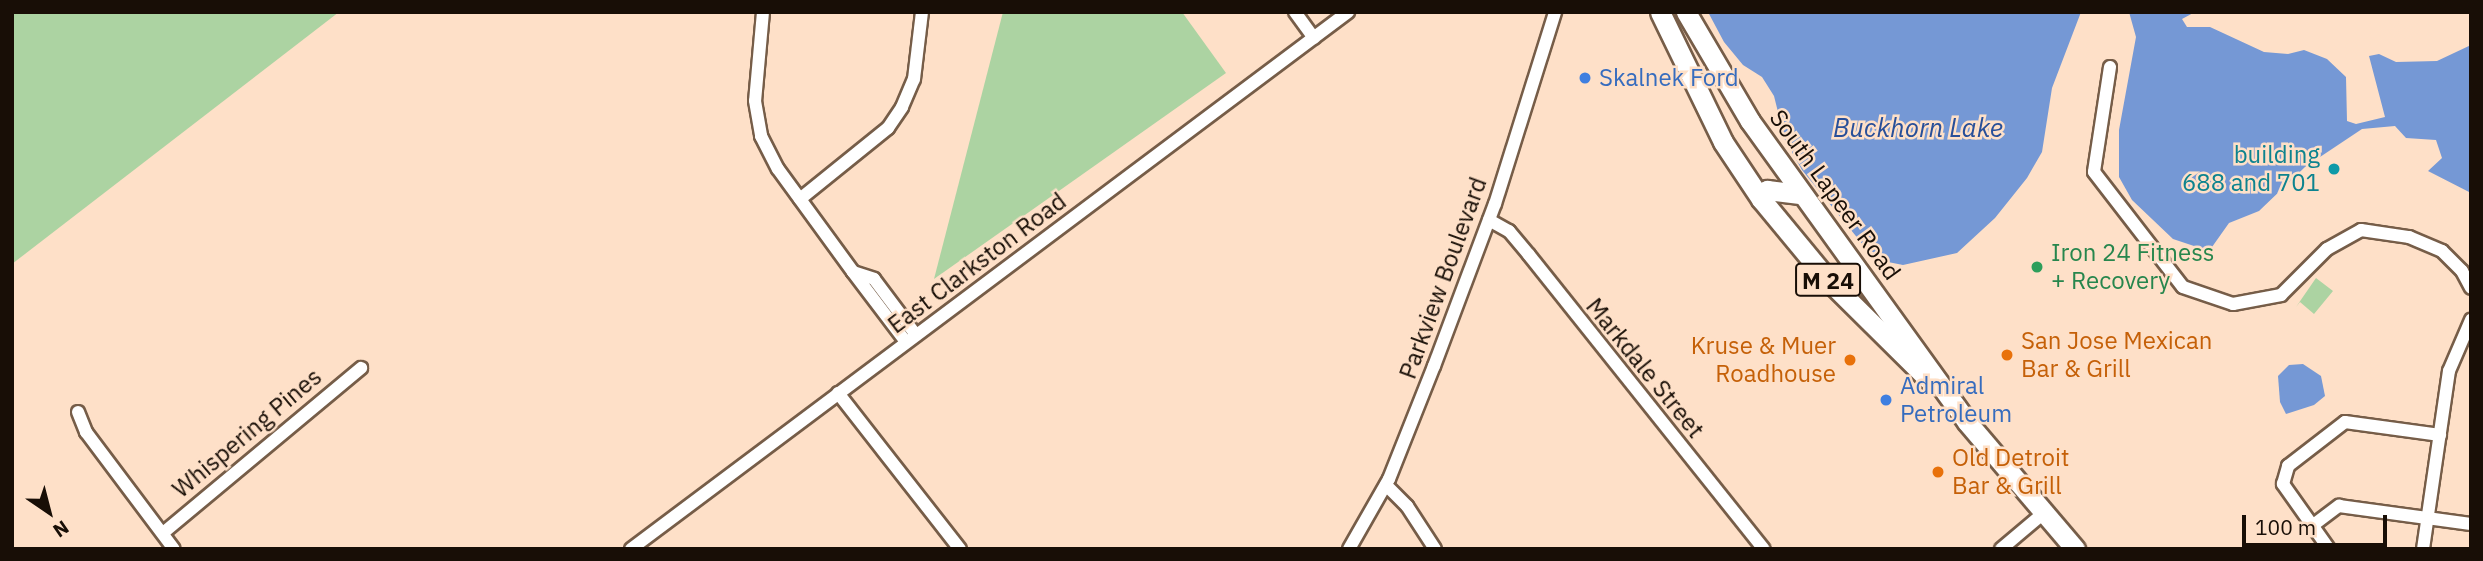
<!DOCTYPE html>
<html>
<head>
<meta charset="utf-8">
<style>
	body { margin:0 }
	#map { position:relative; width:2483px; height:561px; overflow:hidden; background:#fee0c8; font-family:"IBM Plex Sans",sans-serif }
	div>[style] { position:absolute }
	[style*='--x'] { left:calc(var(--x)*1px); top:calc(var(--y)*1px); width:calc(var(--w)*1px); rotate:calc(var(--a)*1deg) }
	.green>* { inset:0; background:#acd3a2 }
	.water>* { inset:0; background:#7598d5 }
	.roads { filter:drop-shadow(2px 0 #765d48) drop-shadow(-2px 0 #765d48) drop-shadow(0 2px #765d48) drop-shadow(0 -2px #765d48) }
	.street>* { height:12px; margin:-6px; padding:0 6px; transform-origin:6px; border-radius:6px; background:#fff }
	.primary>* { height:19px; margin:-9.5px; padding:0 9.5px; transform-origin:9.5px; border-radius:9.5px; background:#fff }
	.dots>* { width:19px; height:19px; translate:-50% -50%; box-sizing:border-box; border:4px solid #fee0c8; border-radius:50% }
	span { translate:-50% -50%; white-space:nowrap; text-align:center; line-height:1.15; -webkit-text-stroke:5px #fee0c8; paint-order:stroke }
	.shield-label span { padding:2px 5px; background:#fee0c8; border:2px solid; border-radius:5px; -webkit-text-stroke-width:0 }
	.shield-label { font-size:23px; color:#180e06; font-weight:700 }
	.shop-label { font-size:24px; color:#366cbe }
	.left { translate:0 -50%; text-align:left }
	.culture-label { font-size:24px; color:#0d838f }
	.right { translate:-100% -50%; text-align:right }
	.street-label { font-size:24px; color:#180e06 }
	.leisure-label { font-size:24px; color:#27864d }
	.food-label { font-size:24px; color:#c56008 }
	.water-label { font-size:26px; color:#284f99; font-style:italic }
	.frame { position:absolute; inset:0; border:14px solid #180e06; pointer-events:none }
	.north { position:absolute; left:14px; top:477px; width:70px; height:70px; -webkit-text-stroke:5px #fee0c8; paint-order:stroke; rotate:145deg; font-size:19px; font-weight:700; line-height:28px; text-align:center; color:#180e06 }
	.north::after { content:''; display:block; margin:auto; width:24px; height:32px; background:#180e06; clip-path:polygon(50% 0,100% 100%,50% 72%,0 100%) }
	.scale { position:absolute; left:2242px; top:515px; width:145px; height:32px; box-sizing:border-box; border:4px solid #180e06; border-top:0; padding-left:9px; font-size:21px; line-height:24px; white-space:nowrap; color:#180e06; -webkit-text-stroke:5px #fee0c8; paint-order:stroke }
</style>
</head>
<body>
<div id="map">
	<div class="green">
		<i style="clip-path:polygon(12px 12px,339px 12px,12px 264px)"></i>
		<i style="clip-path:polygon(1003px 12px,1182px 12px,1226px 73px,934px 279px)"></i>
		<i style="clip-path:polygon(2316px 278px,2333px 291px,2314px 314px,2300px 302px,2296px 307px)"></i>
	</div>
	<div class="water">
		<i style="clip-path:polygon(1708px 12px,2081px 12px,2052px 88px,2042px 152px,2027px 178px,1995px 218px,1957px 253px,1903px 265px,1888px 262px,1864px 246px,1802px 170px,1785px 140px,1774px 96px,1762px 77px,1743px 65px,1724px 42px)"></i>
		<i style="clip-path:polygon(2129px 12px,2195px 12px,2182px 19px,2187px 27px,2210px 27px,2264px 52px,2288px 54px,2304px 50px,2327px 59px,2346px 77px,2347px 121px,2356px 124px,2385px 117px,2369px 56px,2379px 54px,2396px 62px,2437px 61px,2471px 45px,2471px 193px,2428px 171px,2442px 158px,2436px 140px,2406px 138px,2395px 126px,2362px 129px,2305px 167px,2259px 211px,2229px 223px,2212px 247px,2203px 249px,2173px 239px,2132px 200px,2119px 177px,2119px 130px,2136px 37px)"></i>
		<i style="clip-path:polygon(2303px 364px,2321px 376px,2325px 396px,2314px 405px,2286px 414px,2280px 402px,2278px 376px,2289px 365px)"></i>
	</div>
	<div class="roads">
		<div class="street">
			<i style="--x:763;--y:12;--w:89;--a:95.1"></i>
			<i style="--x:755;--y:101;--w:36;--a:80"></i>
			<i style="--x:761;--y:136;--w:37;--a:63"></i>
			<i style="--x:778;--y:169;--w:127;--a:53.9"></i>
			<i style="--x:1295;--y:12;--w:32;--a:54"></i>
			<i style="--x:2110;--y:67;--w:106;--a:98.7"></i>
			<i style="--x:2094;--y:172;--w:145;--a:52.3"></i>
			<i style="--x:2183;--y:287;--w:53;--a:18.8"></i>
			<i style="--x:2233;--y:304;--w:49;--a:-10.6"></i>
			<i style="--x:2281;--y:295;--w:65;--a:-45"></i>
			<i style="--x:2327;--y:249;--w:39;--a:-29"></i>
			<i style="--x:2361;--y:230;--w:49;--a:8.3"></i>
			<i style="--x:2409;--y:237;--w:36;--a:23"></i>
			<i style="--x:2442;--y:251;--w:28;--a:45"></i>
			<i style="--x:2462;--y:271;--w:19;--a:62"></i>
			<i style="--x:800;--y:199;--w:113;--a:-38.9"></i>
			<i style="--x:888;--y:128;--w:25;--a:-56"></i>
			<i style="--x:902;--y:107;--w:30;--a:-67"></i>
			<i style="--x:914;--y:79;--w:67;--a:-83.2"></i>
			<i style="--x:1489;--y:220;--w:23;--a:29"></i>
			<i style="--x:1509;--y:231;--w:31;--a:50"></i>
			<i style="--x:1529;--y:255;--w:376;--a:51.4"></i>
			<i style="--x:906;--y:342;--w:88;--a:-127.1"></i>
			<i style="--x:853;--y:272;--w:22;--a:18"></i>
			<i style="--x:874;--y:279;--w:70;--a:53.1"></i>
			<i style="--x:838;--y:393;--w:198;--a:52"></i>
			<i style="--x:78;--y:412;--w:22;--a:68"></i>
			<i style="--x:86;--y:432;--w:146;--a:53.1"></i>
			<i style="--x:1386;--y:485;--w:30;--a:45"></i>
			<i style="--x:1407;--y:506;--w:51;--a:56.9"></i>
			<i style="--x:2312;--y:526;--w:34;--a:-37"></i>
			<i style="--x:2339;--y:506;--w:133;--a:7.8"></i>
			<i style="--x:163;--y:533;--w:258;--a:-39.8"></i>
			<i style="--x:631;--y:549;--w:896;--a:-36.83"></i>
			<i style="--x:1349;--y:549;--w:81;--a:-60.3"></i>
			<i style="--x:1389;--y:479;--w:122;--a:-68.3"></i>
			<i style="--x:1434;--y:366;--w:173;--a:-69.4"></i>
			<i style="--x:1495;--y:204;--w:201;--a:-72.6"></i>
			<i style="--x:2001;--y:549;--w:57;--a:-40.1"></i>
			<i style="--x:2329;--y:549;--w:80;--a:-125.3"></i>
			<i style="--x:2283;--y:484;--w:19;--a:-74"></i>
			<i style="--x:2288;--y:466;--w:72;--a:-37.7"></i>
			<i style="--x:2345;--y:422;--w:96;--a:7.8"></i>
			<i style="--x:2423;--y:549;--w:180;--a:-81.7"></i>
			<i style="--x:2449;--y:371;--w:56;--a:-66.7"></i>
		</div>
		<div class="primary">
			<i style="--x:1660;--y:12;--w:144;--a:64.1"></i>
			<i style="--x:1723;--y:142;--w:69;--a:56.3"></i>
			<i style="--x:1761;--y:199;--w:105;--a:50.4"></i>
			<i style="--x:1828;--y:280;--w:141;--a:44.7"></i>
			<i style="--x:1686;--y:12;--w:126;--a:59.6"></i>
			<i style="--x:1750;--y:121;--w:371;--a:54.2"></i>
			<i style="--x:1967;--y:422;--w:167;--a:49.6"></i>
			<i style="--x:1761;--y:199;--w:11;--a:-56"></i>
			<i style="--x:1767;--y:190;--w:35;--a:7"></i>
		</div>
	</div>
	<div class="dots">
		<i style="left:1585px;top:78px;background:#3f7fe0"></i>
		<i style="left:2334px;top:169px;background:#0f9aa8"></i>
		<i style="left:2037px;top:267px;background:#2e9e5b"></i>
		<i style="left:2007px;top:355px;background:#e8710a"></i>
		<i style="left:1850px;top:360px;background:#e8710a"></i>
		<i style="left:1886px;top:400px;background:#3f7fe0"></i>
		<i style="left:1938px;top:472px;background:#e8710a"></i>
	</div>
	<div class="shield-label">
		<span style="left:1828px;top:280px">M 24</span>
	</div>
	<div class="shop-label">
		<span class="left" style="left:1599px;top:78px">Skalnek Ford</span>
		<span class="left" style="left:1900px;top:400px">Admiral<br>Petroleum</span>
	</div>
	<div class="culture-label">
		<span class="right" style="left:2320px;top:169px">building<br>688 and 701</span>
	</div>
	<div class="street-label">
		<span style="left:1835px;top:195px;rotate:54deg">South Lapeer Road</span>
		<span style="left:977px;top:263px;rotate:-37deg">East Clarkston Road</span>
		<span style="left:1443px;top:278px;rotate:-70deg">Parkview Boulevard</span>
		<span style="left:1645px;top:368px;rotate:51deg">Markdale Street</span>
		<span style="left:247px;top:433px;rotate:-40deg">Whispering Pines</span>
	</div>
	<div class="leisure-label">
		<span class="left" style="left:2051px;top:267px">Iron 24 Fitness<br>+ Recovery</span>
	</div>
	<div class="food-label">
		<span class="left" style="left:2021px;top:355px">San Jose Mexican<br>Bar &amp; Grill</span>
		<span class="right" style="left:1836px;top:360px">Kruse &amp; Muer<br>Roadhouse</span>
		<span class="left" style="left:1952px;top:472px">Old Detroit<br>Bar &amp; Grill</span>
	</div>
	<div class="water-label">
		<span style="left:1918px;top:128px">Buckhorn Lake</span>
	</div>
	<div class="frame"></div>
	<div class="north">N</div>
	<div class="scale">100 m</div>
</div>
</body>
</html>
